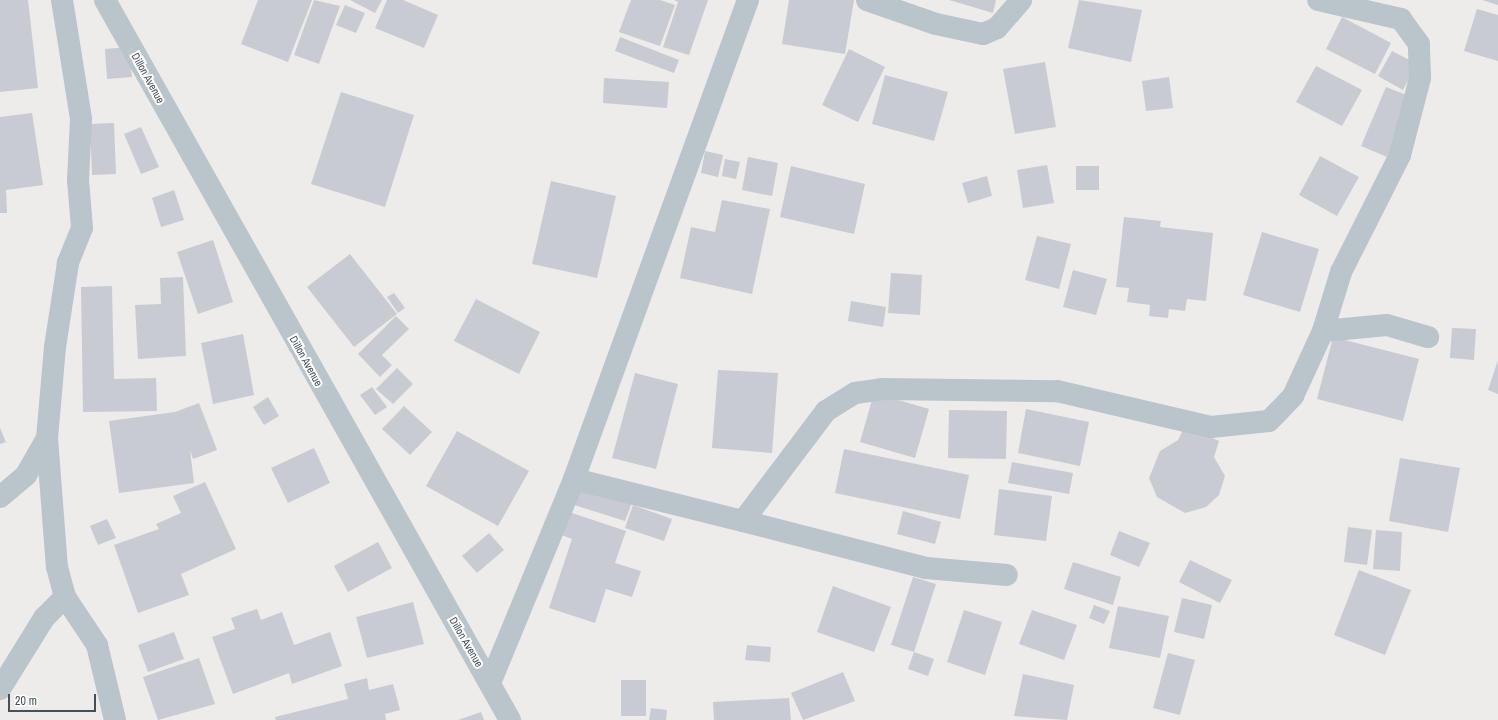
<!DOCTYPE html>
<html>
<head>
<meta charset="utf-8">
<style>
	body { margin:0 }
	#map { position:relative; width:1498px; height:720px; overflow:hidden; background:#eeebeb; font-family:"Archivo Narrow",sans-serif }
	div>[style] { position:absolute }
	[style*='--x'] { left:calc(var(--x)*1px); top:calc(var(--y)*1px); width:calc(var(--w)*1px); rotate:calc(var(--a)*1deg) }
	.building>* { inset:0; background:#c8cbd1 }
	.minor>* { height:22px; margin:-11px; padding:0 11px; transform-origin:11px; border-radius:11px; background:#bac4cb }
	.tertiary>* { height:22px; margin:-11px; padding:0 11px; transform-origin:11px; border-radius:11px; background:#bac4cb }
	span { translate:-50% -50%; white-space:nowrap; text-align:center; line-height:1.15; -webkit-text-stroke:4px #fff; paint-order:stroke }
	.street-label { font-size:11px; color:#445059 }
	.scale { position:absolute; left:8px; top:694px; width:88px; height:18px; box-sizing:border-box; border:2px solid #445059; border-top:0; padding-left:5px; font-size:12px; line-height:14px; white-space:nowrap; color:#445059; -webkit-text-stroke:3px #fff; paint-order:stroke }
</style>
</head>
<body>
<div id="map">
	<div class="building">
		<i style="clip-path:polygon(0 0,28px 0,38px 88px,0 92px)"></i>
		<i style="clip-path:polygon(258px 0,312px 0,288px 62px,241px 44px)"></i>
		<i style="clip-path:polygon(314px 0,340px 6px,319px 64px,294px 55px)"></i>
		<i style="clip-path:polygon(350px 0,382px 0,375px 13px)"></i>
		<i style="clip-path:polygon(387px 0,403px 0,438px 15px,424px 48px,375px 28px)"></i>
		<i style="clip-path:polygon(631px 0,660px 0,675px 5px,660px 46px,619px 32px)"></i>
		<i style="clip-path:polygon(674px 0,708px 0,689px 55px,663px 47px,678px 2px)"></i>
		<i style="clip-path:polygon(789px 0,854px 0,845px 54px,782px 44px)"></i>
		<i style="clip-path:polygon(949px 0,996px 0,993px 13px)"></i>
		<i style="clip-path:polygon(1079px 0,1142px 10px,1131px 62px,1068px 48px)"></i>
		<i style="clip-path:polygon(1482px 0,1498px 0,1498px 5px)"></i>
		<i style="clip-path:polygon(345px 5px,365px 13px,356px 33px,336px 25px)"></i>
		<i style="clip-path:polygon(1477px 9px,1498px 15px,1498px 61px,1464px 51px)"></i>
		<i style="clip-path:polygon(1342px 17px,1391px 43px,1375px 74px,1326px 49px)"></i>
		<i style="clip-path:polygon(620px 37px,679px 60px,674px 73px,615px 51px)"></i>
		<i style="clip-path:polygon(129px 47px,132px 77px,107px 79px,105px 49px)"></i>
		<i style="clip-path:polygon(849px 49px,885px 67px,858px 122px,822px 105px)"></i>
		<i style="clip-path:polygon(1392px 51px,1417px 64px,1403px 90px,1378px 76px)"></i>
		<i style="clip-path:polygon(1045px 62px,1056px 127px,1015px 134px,1003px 69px)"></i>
		<i style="clip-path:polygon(1316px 66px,1362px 90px,1342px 126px,1296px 102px)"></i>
		<i style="clip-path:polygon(885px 75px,948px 92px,934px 141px,872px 124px)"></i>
		<i style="clip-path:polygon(1169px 77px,1173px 108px,1146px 111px,1142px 81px)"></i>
		<i style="clip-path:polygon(604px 78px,669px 82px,667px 108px,603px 103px)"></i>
		<i style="clip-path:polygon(1386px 87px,1412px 97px,1387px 157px,1361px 146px)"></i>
		<i style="clip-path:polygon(341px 92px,414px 115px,385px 207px,311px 184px)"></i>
		<i style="clip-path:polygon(32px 113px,43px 185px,6px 190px,7px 213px,0 213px,0 117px)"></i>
		<i style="clip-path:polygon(114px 123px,116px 174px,92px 175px,90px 124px)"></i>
		<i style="clip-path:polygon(141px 127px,159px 167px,141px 174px,124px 134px)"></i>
		<i style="clip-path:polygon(705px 151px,723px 155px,718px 177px,701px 173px)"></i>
		<i style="clip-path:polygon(1320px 156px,1359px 177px,1337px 216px,1299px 195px)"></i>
		<i style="clip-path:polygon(748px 157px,778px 163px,772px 196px,742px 190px)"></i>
		<i style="clip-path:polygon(725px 159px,740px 162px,736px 179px,722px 176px)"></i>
		<i style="clip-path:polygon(1047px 165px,1054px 203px,1023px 208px,1017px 170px)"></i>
		<i style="clip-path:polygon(791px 166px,865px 184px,854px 234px,780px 217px)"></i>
		<i style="clip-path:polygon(1076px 166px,1099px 166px,1099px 190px,1076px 190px)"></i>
		<i style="clip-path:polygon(987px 176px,992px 196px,968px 203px,962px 183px)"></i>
		<i style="clip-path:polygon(551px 181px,616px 196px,597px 278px,532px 264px)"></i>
		<i style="clip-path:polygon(174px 190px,184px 220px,161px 227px,152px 198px)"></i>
		<i style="clip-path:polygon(722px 200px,770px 209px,752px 294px,680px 278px,691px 227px,715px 232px)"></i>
		<i style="clip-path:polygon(1124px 217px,1161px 221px,1160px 227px,1213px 233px,1206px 301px,1187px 299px,1185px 311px,1169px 309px,1168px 318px,1149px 316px,1150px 305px,1127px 302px,1129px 288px,1116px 287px)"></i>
		<i style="clip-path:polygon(1262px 232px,1319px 249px,1300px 312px,1243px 295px)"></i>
		<i style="clip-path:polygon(1037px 236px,1071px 244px,1059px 289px,1025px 280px)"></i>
		<i style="clip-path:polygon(213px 240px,233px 302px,198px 314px,177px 252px)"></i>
		<i style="clip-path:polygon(350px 254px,397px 314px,354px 347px,307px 287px)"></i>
		<i style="clip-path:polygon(1073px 270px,1107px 279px,1096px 315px,1063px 307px)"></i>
		<i style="clip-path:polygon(891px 273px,922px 275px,920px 315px,888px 313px)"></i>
		<i style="clip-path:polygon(183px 277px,186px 356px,138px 359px,135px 305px,161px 304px,160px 278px)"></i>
		<i style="clip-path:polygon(112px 286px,114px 379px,156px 378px,157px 411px,83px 412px,81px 287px)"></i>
		<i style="clip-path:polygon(394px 293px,405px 308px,398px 313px,387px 297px)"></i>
		<i style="clip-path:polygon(476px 299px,540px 332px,519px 374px,454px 341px)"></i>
		<i style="clip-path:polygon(851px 301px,886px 307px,883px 327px,848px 321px)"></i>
		<i style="clip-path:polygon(396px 316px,409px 329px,382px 355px,392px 365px,380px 377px,358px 354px)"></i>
		<i style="clip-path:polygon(1452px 328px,1476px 329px,1474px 360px,1450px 358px)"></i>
		<i style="clip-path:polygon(243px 334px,254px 395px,213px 404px,201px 343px)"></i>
		<i style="clip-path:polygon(1333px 337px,1419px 359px,1403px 421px,1317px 399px)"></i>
		<i style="clip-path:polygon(1498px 360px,1498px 394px,1488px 390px)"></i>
		<i style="clip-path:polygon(397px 368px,413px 384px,393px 404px,376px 389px)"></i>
		<i style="clip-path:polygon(718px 370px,778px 373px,772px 453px,712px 448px)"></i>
		<i style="clip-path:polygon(635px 373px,678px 384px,656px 469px,612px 458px)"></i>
		<i style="clip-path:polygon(372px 387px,387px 407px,375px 415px,360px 395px)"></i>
		<i style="clip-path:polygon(874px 393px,929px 409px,915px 458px,860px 442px)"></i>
		<i style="clip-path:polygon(268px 397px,279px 416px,264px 425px,253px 407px)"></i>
		<i style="clip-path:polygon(199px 403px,217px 450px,193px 459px,190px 450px,194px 483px,119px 493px,109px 421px,175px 412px)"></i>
		<i style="clip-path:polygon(404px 406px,432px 432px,410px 455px,382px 429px)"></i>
		<i style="clip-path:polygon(1026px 409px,1089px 422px,1080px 466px,1018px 453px)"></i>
		<i style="clip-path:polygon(949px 410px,1007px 411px,1006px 459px,948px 458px)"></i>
		<i style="clip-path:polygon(1185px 426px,1219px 441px,1214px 457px,1225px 476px,1219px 495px,1206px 507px,1185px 513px,1157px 497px,1149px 478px,1160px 451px,1178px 440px)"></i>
		<i style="clip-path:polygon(0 428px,6px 442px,0 444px)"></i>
		<i style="clip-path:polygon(457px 431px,529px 471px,498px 526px,426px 486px)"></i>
		<i style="clip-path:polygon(314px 448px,330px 483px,288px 503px,271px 468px)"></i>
		<i style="clip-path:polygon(844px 449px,969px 475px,960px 519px,835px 493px)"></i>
		<i style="clip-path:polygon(1400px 458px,1460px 468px,1448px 532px,1389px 521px)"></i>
		<i style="clip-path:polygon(1012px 462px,1073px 473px,1069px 494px,1008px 483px)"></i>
		<i style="clip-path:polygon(575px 481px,633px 500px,625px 521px,568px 503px)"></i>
		<i style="clip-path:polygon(205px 482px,236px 549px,181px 574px,189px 595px,138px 613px,114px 545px,159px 529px,156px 524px,181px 513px,173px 496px)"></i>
		<i style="clip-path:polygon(999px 489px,1052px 496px,1046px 541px,994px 535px)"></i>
		<i style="clip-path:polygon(633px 505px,672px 519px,664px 541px,625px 528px)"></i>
		<i style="clip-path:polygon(566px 511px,626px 531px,615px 563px,641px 571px,632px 597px,606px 589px,595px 623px,549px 608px,572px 539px,559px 534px)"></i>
		<i style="clip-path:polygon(903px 511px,941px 522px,935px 544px,897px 534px)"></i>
		<i style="clip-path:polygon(107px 519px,116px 538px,98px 545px,90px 526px)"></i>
		<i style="clip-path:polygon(1348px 527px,1372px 530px,1367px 565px,1344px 562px)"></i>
		<i style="clip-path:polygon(1376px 530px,1402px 532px,1400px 571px,1373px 569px)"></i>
		<i style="clip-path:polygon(1119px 531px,1150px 543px,1139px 567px,1110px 555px)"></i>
		<i style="clip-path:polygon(489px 533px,504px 550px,477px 573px,462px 556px)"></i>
		<i style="clip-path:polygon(378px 542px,392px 568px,348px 592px,334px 566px)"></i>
		<i style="clip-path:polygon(1190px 560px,1232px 580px,1220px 603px,1179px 582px)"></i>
		<i style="clip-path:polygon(1073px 562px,1121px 577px,1113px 605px,1064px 589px)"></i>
		<i style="clip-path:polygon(1359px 570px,1411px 590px,1385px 655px,1334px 635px)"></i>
		<i style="clip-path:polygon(913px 577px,936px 584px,914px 652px,891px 645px)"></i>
		<i style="clip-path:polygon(833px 586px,891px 607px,874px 652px,817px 632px)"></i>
		<i style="clip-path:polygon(1182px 598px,1212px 605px,1204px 639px,1174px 632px)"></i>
		<i style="clip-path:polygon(413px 602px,424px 644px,367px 658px,356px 617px)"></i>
		<i style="clip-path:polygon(1094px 605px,1110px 611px,1104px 624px,1089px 618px)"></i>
		<i style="clip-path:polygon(1118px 606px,1169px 616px,1160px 658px,1109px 648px)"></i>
		<i style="clip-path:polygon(257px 609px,261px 620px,282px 612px,294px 645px,330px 632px,342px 666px,292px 684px,289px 673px,233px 694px,212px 637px,235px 629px,231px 618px)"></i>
		<i style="clip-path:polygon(964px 610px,1002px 622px,985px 675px,947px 662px)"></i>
		<i style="clip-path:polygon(1032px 610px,1077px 625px,1064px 660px,1019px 644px)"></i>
		<i style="clip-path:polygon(174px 632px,184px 659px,148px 672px,138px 645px)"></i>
		<i style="clip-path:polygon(747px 645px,771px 647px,770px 662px,745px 660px)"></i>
		<i style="clip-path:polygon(914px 652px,934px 659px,928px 676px,908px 669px)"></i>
		<i style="clip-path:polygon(1168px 653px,1195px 660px,1180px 715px,1153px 708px)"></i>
		<i style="clip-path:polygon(199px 658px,215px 704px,158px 720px,143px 677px)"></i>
		<i style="clip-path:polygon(843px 672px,855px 701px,803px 720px,791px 693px)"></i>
		<i style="clip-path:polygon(1023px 674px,1074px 685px,1067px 720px,1014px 716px)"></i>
		<i style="clip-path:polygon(367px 678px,369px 690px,393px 684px,400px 710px,385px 714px,386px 720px,276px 720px,275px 717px,348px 699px,344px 684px)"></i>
		<i style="clip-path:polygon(621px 680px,646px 680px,646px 716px,621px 716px)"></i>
		<i style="clip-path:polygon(789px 698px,791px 720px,714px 720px,713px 702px)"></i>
		<i style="clip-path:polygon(651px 708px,667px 710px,666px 720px,649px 720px)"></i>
		<i style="clip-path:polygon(481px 712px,484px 720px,458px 720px)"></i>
	</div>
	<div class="minor">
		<i style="--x:62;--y:0;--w:121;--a:80.9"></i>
		<i style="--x:81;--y:119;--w:61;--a:92.8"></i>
		<i style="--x:78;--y:180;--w:48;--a:85.2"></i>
		<i style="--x:82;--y:228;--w:38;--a:112"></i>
		<i style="--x:68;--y:263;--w:85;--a:98.8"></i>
		<i style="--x:55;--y:347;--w:91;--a:95"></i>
		<i style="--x:47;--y:438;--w:129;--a:85.6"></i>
		<i style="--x:57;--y:567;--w:31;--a:75"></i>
		<i style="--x:65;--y:597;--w:58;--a:56.3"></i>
		<i style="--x:97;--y:645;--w:77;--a:76.5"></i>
		<i style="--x:867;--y:0;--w:73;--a:19.2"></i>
		<i style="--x:936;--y:24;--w:48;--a:12"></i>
		<i style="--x:983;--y:34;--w:15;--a:-23"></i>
		<i style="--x:997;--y:28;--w:37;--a:-49"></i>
		<i style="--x:1323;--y:331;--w:64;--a:-5.4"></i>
		<i style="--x:1387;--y:325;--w:43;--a:16.3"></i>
		<i style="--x:574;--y:479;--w:174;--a:14"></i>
		<i style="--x:743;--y:521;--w:138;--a:-53"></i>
		<i style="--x:826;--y:411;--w:34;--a:-32"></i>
		<i style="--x:855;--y:393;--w:27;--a:-8"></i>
		<i style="--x:882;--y:389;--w:175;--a:0.7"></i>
		<i style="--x:1057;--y:391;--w:158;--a:13.2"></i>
		<i style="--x:1211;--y:427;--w:58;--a:-5.9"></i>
		<i style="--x:1269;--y:421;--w:35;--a:-46"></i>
		<i style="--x:1293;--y:396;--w:72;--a:-65.2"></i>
		<i style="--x:1323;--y:331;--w:62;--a:-73"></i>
		<i style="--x:1341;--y:272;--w:131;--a:-63.2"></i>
		<i style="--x:1400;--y:155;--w:80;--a:-75.4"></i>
		<i style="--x:1420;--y:78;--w:34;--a:-92"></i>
		<i style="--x:1419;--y:44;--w:31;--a:-126"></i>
		<i style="--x:1401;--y:19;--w:85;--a:-167.1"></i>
		<i style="--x:0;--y:497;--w:34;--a:-40"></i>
		<i style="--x:26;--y:475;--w:43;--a:-60.4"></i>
		<i style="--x:743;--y:521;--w:189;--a:14.4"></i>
		<i style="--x:926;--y:568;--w:81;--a:4.9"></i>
		<i style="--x:490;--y:683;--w:221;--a:-67.6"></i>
		<i style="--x:574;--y:479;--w:510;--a:-70.04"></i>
		<i style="--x:0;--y:689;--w:84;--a:-58.2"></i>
		<i style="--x:44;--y:618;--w:30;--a:-45"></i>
	</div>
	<div class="tertiary">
		<i style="--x:105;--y:0;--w:826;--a:60.64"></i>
	</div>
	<div class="street-label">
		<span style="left:148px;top:78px;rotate:61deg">Dillon Avenue</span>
		<span style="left:306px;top:361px;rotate:61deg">Dillon Avenue</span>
		<span style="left:466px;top:642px;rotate:60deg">Dillon Avenue</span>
	</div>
	<div class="scale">20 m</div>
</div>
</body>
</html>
